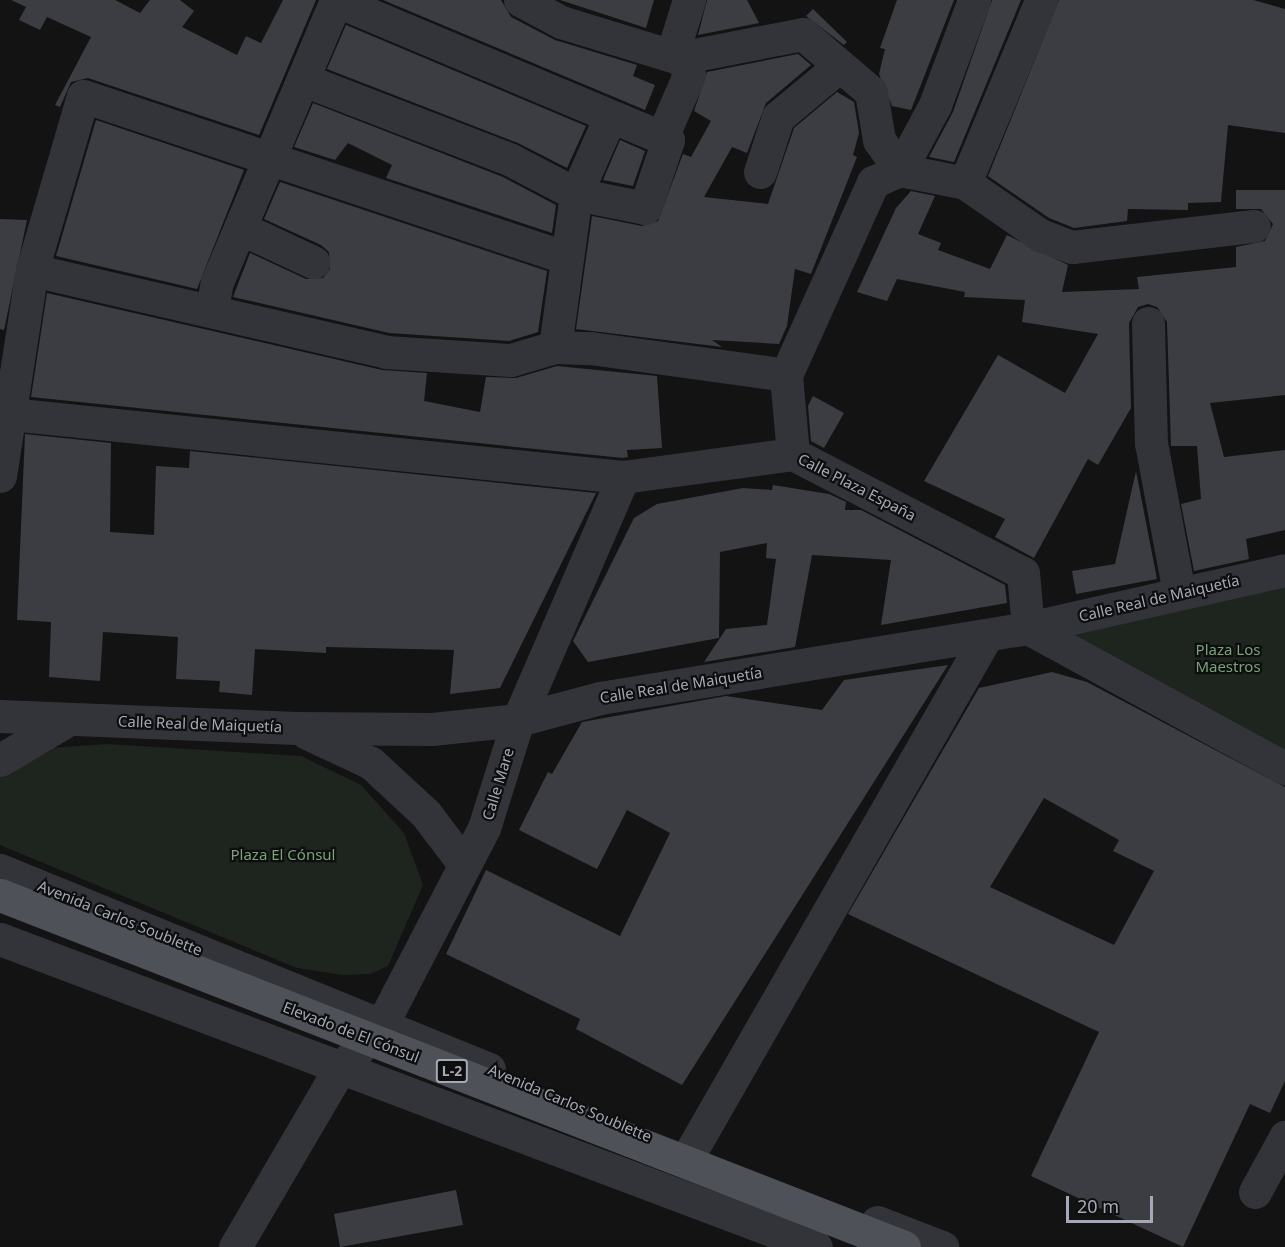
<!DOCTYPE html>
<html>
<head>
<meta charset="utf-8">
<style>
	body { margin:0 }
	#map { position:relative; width:1285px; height:1247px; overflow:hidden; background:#131314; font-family:"Noto Sans",sans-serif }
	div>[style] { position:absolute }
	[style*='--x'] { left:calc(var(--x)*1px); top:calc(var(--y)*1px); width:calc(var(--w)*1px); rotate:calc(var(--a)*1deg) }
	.green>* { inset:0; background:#1d251e }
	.building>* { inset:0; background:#3c3d42 }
	.minor>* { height:33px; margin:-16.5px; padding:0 16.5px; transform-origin:16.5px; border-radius:16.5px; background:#33343a }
	.major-bridge>* { height:33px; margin:-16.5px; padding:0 16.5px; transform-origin:16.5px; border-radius:16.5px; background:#4f5159 }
	span { translate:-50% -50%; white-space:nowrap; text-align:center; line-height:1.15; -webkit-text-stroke:4.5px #0e0e0f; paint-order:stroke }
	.shield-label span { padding:2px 4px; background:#0e0e0f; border:2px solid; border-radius:4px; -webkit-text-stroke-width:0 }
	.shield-label { font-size:14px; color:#a3a9b6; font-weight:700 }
	.street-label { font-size:15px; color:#a3a9b6 }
	.park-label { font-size:15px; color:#79a27b }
	.scale { position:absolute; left:1066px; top:1196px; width:87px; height:27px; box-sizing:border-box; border:3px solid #a3a9b6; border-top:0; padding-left:8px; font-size:18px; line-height:21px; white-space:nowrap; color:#a3a9b6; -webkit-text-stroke:4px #0e0e0f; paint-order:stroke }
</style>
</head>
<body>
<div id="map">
	<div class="green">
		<i style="clip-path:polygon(1285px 587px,1285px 751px,1060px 635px)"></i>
		<i style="clip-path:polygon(107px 744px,301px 756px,361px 785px,404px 833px,423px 885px,388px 966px,370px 974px,342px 975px,297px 968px,0 845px,0 777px,6px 771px,50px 748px)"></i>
	</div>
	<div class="building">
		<i style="clip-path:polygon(11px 0,115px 0,140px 13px,150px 0,180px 0,194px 11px,182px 27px,237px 55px,246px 36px,261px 43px,283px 0,316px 0,259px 135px,88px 78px,71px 82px,60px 107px,55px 105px,91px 37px,47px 17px,40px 30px,19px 20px,26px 7px)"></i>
		<i style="clip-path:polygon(383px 0,501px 0,511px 17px,555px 40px,637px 65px,633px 76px,655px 85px,645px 110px)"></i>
		<i style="clip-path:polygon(560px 0,654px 0,646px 28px)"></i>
		<i style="clip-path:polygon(707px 0,747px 0,759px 23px,698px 35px)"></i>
		<i style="clip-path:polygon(897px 0,954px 0,911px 110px,892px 106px,879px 74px,885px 49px,880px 48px)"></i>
		<i style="clip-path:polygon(992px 0,1021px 0,954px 162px,929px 157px,953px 112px)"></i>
		<i style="clip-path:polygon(1059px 0,1253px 0,1285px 9px,1285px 133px,1228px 125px,1221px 202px,1188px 203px,1188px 210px,1128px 209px,1127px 221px,1074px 228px,1049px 218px,988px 176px)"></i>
		<i style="clip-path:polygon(813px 9px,847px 42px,844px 45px,806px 16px)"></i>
		<i style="clip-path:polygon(346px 25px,586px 126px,567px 168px,518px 143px,327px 69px)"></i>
		<i style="clip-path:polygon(798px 54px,811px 65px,766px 103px,747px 153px,732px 147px,704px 197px,768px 204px,794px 128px,837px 92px,854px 102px,859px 133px,853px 155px,857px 157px,811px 274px,795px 269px,787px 326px,779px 344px,712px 340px,722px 347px,576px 329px,592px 216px,642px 226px,658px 221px,683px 154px,691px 157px,711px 121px,694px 111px,707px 72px)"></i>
		<i style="clip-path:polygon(313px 103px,503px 177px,556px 205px,552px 233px,386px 178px,392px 165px,348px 143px,335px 160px,294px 147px)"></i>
		<i style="clip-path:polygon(96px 120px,244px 170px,197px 289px,56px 256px)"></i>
		<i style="clip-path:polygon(620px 140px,645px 151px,633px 186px,603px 180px)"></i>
		<i style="clip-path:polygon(280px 182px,547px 271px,538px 332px,509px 341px,389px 333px,233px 297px,250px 253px,306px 279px,323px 278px,330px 269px,329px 252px,321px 245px,264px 219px)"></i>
		<i style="clip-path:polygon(1236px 190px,1285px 190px,1285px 395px,1210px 403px,1224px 457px,1285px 450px,1285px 530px,1246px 539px,1249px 559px,1194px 571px,1181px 504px,1201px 499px,1197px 446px,1171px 446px,1167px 322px,1157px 307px,1148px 304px,1138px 307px,1129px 323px,1131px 408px,1098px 465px,1088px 459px,1034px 558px,995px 537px,1005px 519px,924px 481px,998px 355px,1065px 393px,1098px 334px,1022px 322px,1025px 300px,964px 297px,965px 292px,897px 279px,887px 301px,857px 292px,896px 208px,911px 191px,935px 196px,918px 234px,941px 243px,938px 250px,990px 269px,1007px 235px,1068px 265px,1062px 292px,1139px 289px,1137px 277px,1236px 267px,1236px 247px,1265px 241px,1273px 224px,1261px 209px,1236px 209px)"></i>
		<i style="clip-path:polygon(0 219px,27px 220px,4px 330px,0 329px)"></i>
		<i style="clip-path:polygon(47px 293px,382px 370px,427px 373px,424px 401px,480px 412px,486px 377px,516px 378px,557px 366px,657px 376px,662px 448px,627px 450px,628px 457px,623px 458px,31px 397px)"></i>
		<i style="clip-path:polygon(813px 396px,844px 413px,824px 448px,811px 441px,808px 406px)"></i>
		<i style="clip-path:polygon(25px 434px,111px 443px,110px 532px,154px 535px,156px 466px,189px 468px,190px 451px,596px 493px,500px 688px,450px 694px,454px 650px,326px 647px,326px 653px,255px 649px,252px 695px,219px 692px,220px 681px,176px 679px,178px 637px,103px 632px,100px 681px,49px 677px,51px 622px,17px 620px)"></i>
		<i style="clip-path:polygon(1136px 471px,1157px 579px,1076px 594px,1072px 571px,1115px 564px)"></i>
		<i style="clip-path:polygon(773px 485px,829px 494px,846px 502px,845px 510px,861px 510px,1005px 585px,1007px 603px,881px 625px,891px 560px,812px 555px,795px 647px,704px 662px,726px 629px,767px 625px,776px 559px,766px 558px,767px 543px,720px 552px,719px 638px,588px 662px,573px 641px,634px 518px,657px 504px,743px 488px,772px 490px)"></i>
		<i style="clip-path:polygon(948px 665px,682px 1085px,576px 1029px,580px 1019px,446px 954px,486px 870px,620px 936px,670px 833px,627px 810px,597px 869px,519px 830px,548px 772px,552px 774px,582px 722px,726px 696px,822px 710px,844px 680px)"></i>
		<i style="clip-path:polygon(evenodd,1052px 672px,1087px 682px,1285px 787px,1285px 1081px,1270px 1113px,1250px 1104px,1183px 1247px,1031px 1176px,1099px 1032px,848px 914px,979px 688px,1052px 672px,1044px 798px,1119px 840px,1113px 851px,1154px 871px,1114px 945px,990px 887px,1044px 798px)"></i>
		<i style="clip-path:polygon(456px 1190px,463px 1225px,340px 1247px,334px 1214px)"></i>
	</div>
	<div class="minor">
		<i style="--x:520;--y:0;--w:47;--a:28.2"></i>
		<i style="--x:561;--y:22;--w:123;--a:17"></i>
		<i style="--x:679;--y:58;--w:126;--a:-11"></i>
		<i style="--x:803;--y:34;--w:89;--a:40.5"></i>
		<i style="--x:871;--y:92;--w:49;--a:80.5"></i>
		<i style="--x:879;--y:140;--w:37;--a:55"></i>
		<i style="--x:900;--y:170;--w:66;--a:11.3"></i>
		<i style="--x:965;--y:183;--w:91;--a:34.7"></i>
		<i style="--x:1040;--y:235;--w:34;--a:21"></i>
		<i style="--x:1072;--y:247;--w:183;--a:-6.6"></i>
		<i style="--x:304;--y:80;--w:222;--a:21.1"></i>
		<i style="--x:511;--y:160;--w:73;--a:27.6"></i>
		<i style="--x:576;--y:194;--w:70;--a:11.5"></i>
		<i style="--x:645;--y:208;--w:72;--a:-71.3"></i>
		<i style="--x:668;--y:140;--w:361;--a:-157.2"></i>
		<i style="--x:662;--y:137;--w:68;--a:-66.5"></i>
		<i style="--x:689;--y:75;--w:35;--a:-112"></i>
		<i style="--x:676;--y:42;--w:44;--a:-72.8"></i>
		<i style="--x:760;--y:172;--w:58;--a:-71.9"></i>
		<i style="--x:778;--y:117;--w:78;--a:-39.8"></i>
		<i style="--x:965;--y:183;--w:198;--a:-67.4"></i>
		<i style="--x:240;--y:228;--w:81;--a:25"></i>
		<i style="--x:32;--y:270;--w:363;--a:13"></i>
		<i style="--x:386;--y:352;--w:125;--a:3.7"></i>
		<i style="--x:511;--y:360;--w:46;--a:-16.5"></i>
		<i style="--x:555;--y:347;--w:35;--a:2"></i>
		<i style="--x:590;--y:348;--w:198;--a:7.8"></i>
		<i style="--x:212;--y:309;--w:27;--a:-80"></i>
		<i style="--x:217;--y:282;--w:306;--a:-67.1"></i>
		<i style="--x:1148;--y:323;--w:120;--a:88.6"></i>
		<i style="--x:1151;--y:443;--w:153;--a:79.4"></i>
		<i style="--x:555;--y:347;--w:154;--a:-82.2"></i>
		<i style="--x:576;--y:194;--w:84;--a:-66.2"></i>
		<i style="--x:0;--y:413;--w:626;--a:5.87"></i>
		<i style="--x:623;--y:477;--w:172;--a:-7.7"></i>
		<i style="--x:793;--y:454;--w:259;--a:27.4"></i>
		<i style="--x:1023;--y:573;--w:55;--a:84.8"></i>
		<i style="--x:1028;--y:628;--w:293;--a:28.6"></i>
		<i style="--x:793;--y:454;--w:79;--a:-95.1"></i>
		<i style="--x:786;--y:375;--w:212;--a:-65.7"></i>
		<i style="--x:873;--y:182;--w:30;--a:-24"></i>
		<i style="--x:900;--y:170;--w:74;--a:-61.7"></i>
		<i style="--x:935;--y:105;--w:112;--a:-69.6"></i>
		<i style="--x:0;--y:476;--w:208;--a:-81.2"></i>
		<i style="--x:32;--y:270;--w:181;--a:-73.7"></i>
		<i style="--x:83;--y:96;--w:507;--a:18.51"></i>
		<i style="--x:0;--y:716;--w:297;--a:2.3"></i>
		<i style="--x:297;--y:728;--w:135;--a:0.4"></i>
		<i style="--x:432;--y:729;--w:86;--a:-6"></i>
		<i style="--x:518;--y:720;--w:85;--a:-15"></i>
		<i style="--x:600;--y:698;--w:434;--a:-9.3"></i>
		<i style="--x:1028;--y:628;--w:263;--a:-12.7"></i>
		<i style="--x:307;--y:733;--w:71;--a:25.1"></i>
		<i style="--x:371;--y:763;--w:75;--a:42.8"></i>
		<i style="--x:426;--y:814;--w:61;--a:52.9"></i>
		<i style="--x:0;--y:760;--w:79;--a:-30.5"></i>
		<i style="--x:0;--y:870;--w:528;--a:22.14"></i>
		<i style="--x:0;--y:939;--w:872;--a:20.68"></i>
		<i style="--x:690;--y:1153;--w:597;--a:-60.17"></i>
		<i style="--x:1255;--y:1192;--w:63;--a:-61.4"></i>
		<i style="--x:877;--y:1222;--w:70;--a:21"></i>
		<i style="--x:235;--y:1247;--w:205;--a:-59.6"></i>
		<i style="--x:339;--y:1070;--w:63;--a:-46.9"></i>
		<i style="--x:382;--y:1024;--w:221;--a:-62.5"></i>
		<i style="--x:484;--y:828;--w:113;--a:-72.5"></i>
		<i style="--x:518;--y:720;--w:265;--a:-66.6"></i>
	</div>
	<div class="major-bridge">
		<i style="--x:0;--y:895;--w:970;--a:21.27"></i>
	</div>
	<div class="shield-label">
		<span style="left:452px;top:1071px">L-2</span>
	</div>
	<div class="street-label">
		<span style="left:857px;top:487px;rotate:27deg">Calle Plaza España</span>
		<span style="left:1159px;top:598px;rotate:-13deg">Calle Real de Maiquetía</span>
		<span style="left:681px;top:685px;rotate:-9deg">Calle Real de Maiquetía</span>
		<span style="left:200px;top:724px;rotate:2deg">Calle Real de Maiquetía</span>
		<span style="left:498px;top:784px;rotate:-73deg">Calle Mare</span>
		<span style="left:120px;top:918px;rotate:22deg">Avenida Carlos Soublette</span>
		<span style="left:351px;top:1032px;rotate:21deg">Elevado de El Cónsul</span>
		<span style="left:570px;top:1103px;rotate:23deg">Avenida Carlos Soublette</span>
	</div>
	<div class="park-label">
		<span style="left:1228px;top:658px">Plaza Los<br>Maestros</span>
		<span style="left:283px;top:855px">Plaza El Cónsul</span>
	</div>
	<div class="scale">20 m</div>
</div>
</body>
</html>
